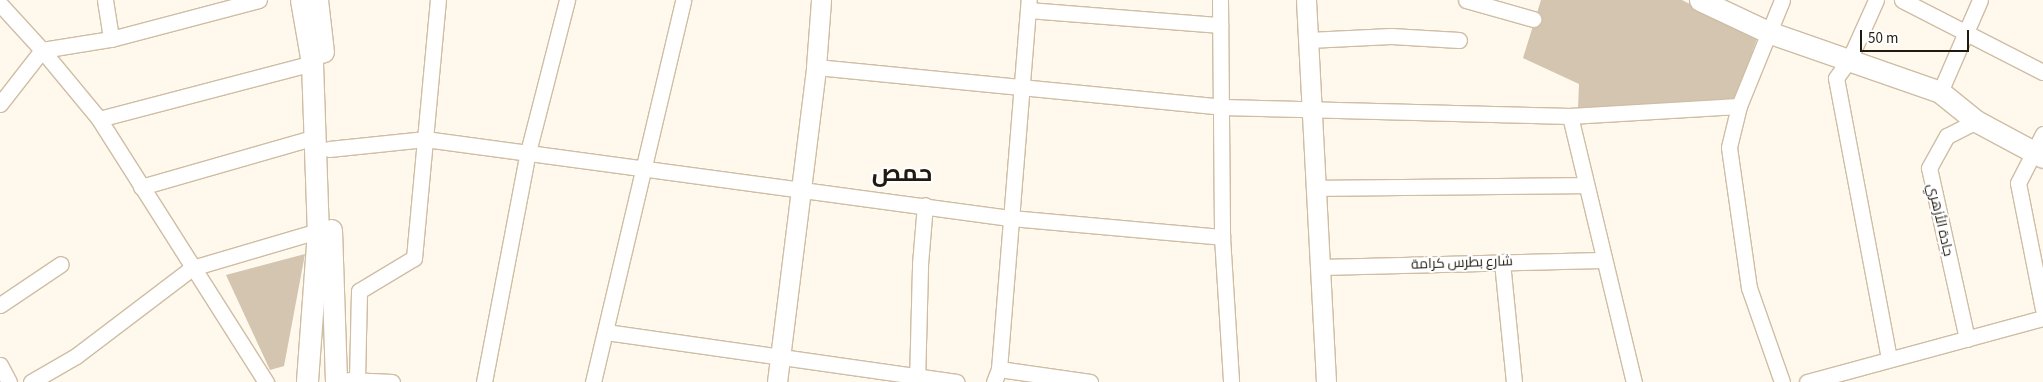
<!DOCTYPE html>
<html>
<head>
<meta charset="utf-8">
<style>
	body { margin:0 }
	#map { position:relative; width:2043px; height:382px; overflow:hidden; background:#fff8ed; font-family:"Source Sans 3",Cairo,sans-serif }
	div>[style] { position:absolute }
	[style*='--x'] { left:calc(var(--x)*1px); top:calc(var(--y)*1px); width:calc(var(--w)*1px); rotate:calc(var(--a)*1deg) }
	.green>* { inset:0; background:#d3c5af }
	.roads { filter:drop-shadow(1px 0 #cfbda4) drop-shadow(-1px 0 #cfbda4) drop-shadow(0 1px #cfbda4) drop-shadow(0 -1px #cfbda4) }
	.minor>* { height:15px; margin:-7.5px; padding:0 7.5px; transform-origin:7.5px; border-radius:7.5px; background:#fff }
	.tertiary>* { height:19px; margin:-9.5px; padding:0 9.5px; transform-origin:9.5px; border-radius:9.5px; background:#fff }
	.secondary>* { height:21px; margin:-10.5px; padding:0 10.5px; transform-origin:10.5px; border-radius:10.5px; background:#fff }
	span { translate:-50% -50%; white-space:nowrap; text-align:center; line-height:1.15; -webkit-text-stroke:4px #fff; paint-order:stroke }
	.street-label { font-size:14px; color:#211a11 }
	.town-label { font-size:24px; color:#211a11; font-weight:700 }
	.scale { position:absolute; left:1860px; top:30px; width:109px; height:22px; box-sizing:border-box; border:2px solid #211a11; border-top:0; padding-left:6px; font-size:15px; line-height:18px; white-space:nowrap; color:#211a11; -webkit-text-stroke:4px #fff; paint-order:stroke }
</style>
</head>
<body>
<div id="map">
	<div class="green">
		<i style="clip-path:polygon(1541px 0,1682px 0,1757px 39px,1735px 99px,1578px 109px,1579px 84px,1523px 58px)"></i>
		<i style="clip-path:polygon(305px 254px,284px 366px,270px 370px,226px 275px)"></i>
	</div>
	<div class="roads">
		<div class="minor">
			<i style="--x:105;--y:0;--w:39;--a:81"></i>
			<i style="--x:1220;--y:0;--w:237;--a:89.5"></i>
			<i style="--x:1222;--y:237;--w:145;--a:86.4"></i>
			<i style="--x:1466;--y:0;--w:70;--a:15.8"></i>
			<i style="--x:1876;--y:0;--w:66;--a:114.2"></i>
			<i style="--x:1849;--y:60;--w:22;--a:126"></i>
			<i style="--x:1836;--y:78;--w:286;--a:79.3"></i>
			<i style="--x:1902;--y:0;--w:158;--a:27.1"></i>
			<i style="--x:0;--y:4;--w:62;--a:47.6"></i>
			<i style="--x:42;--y:50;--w:89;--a:50.4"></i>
			<i style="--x:99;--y:119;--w:312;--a:57.6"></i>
			<i style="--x:1028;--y:10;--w:193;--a:4.5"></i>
			<i style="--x:1308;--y:40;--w:83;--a:-2.8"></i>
			<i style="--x:1391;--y:36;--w:68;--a:3.4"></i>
			<i style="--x:816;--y:67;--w:408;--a:5.6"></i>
			<i style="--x:1222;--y:107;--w:348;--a:1.5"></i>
			<i style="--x:1570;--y:116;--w:169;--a:-3.4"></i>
			<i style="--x:1940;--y:92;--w:100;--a:-66.5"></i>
			<i style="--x:0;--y:104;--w:68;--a:-52.1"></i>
			<i style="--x:42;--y:50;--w:70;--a:-9.1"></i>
			<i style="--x:111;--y:39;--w:153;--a:-14.8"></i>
			<i style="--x:1570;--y:116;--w:274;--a:76.5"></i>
			<i style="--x:99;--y:119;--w:220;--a:-14.7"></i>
			<i style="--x:2043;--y:134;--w:55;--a:117"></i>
			<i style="--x:2018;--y:183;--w:128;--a:78.8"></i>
			<i style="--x:329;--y:149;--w:97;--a:-5.9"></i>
			<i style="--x:425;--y:139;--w:590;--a:7.69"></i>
			<i style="--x:1010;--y:218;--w:213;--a:5.1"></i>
			<i style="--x:141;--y:187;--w:181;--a:-16"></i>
			<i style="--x:1315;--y:188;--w:271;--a:-0.6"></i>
			<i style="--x:1502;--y:262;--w:121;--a:84.3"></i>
			<i style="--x:1319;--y:267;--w:285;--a:-1.4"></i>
			<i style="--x:0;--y:305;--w:73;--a:-33.9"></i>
			<i style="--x:606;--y:332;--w:354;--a:8.1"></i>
			<i style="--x:1967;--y:339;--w:175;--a:-102.5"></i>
			<i style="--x:1929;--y:168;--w:37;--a:-61"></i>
			<i style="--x:1947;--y:136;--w:33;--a:-27"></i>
			<i style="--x:0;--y:365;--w:19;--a:62"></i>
			<i style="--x:999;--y:369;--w:92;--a:8.1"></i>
			<i style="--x:349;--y:380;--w:43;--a:2.7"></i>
			<i style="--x:357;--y:380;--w:89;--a:-88.7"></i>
			<i style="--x:359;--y:291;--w:64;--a:-31"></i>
			<i style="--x:414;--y:258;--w:259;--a:-84.7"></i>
			<i style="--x:31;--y:382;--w:52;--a:-30"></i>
			<i style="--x:76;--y:356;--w:146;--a:-37.2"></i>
			<i style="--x:192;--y:268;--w:131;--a:-16.4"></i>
			<i style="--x:484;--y:382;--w:234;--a:-79.2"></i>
			<i style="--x:528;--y:152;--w:157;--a:-75.6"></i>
			<i style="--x:593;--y:382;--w:392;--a:-76.7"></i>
			<i style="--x:917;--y:382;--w:118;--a:-88.5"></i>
			<i style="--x:920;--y:264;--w:59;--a:-85.2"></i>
			<i style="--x:994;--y:382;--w:14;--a:-69"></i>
			<i style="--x:999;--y:369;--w:370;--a:-85.4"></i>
			<i style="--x:1782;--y:382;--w:100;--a:-109.3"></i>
			<i style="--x:1749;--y:288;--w:142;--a:-98.1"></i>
			<i style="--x:1729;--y:147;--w:42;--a:-76.3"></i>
			<i style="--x:1739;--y:106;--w:114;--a:-67.9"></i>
			<i style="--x:1807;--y:382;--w:245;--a:-15.2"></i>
		</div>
		<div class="tertiary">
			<i style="--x:1306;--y:0;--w:383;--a:87"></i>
			<i style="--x:777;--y:382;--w:317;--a:-82.9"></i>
			<i style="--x:816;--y:67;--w:67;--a:-85.7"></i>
		</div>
		<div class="secondary">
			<i style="--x:301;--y:0;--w:64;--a:80.1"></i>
			<i style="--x:312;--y:63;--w:168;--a:88"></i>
			<i style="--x:318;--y:231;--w:151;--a:94.2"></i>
			<i style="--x:317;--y:0;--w:52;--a:83.4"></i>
			<i style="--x:1700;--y:0;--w:75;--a:25.2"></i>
			<i style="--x:1768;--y:32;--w:182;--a:19.2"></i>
			<i style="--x:1940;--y:92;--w:46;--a:38.9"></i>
			<i style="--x:1976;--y:121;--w:76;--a:28.2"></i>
			<i style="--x:331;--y:230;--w:152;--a:88.1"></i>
		</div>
	</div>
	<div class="street-label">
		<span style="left:1940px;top:220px;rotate:77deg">جادة الأزهري</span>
		<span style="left:1462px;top:263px;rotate:-2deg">شارع بطرس كرامة</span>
	</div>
	<div class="town-label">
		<span style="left:902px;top:174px">حمص</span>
	</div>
	<div class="scale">50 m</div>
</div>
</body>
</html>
